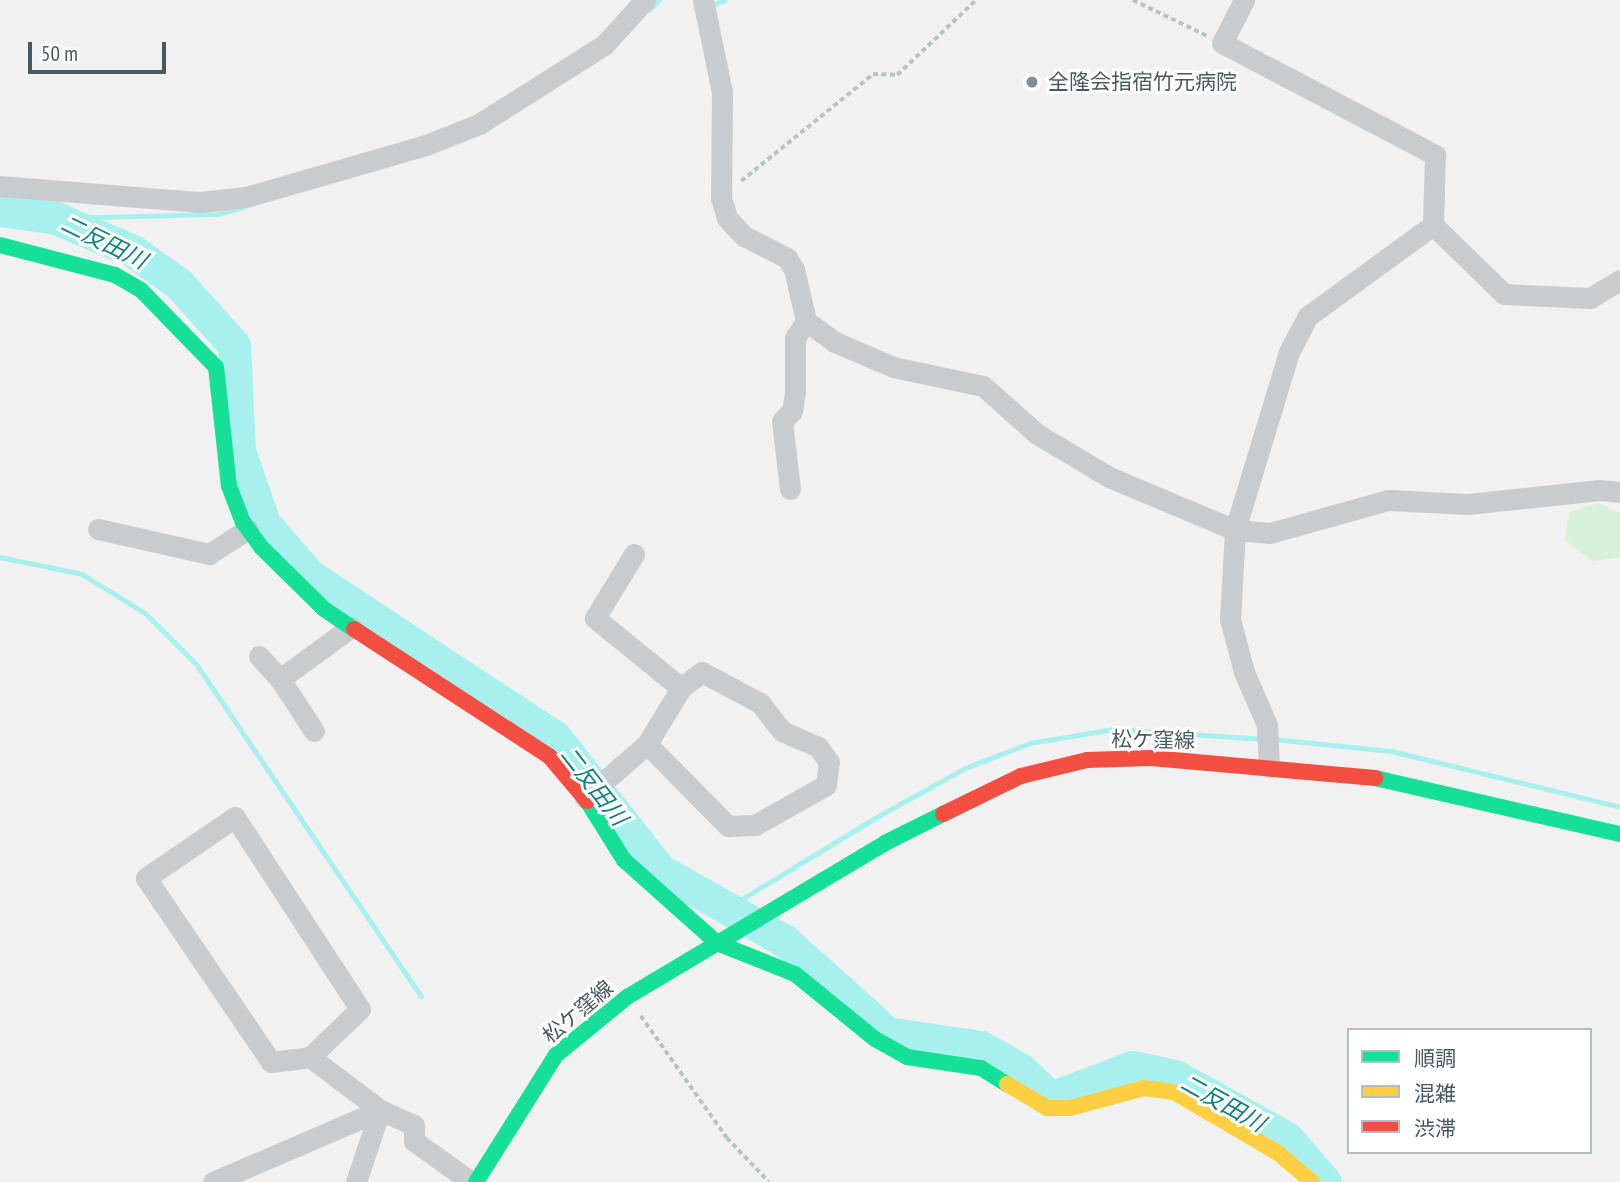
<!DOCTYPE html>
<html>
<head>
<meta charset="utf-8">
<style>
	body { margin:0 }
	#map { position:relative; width:1620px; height:1182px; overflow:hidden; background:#f2f1f1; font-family:"PT Sans Narrow","Noto Sans JP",sans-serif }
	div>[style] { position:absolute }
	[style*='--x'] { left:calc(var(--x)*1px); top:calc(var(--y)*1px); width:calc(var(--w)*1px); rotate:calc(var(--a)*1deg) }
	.green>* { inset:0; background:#d5f2d9 }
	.stream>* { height:5px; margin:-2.5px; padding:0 2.5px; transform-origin:2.5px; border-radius:2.5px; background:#a8f0ee }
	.river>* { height:33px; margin:-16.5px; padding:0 16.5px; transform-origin:16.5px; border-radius:16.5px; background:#a8f0ee }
	.path>* { height:3.5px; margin-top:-1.75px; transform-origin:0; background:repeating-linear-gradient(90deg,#b8c5be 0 5px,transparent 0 8.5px) }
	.street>* { height:21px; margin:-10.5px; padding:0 10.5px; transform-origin:10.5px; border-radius:10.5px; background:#c8ccce }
	.fast>* { height:16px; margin:-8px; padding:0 8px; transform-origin:8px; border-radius:8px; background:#16e098 }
	.slow>* { height:16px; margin:-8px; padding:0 8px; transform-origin:8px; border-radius:8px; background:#ffcf43 }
	.jam>* { height:16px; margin:-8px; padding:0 8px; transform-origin:8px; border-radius:8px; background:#f24e42 }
	.dots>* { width:19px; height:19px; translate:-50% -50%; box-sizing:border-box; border:4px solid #fff; border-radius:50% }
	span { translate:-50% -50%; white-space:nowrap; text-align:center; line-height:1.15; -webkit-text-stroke:6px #fff; paint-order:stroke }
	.poi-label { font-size:21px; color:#47595f }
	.left { translate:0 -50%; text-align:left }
	.street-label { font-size:21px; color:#47595f }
	.water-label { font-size:23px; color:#098280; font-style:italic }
	.legend { position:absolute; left:1347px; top:1028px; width:245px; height:126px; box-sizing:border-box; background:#fff; border:2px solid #b5bdbf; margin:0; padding:9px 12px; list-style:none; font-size:21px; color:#47595f }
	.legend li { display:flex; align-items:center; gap:14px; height:35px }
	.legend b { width:35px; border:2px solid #b5bdbf }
	.scale { position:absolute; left:28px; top:42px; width:138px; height:32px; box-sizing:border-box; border:4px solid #47595f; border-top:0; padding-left:9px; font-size:21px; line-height:24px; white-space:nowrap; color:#47595f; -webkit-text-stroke:5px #fff; paint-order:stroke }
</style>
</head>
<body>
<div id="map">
	<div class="green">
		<i style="clip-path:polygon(1599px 503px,1620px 513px,1620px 558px,1592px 561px,1565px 540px,1569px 512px)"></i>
	</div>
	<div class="stream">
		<i style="--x:715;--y:4;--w:10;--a:-24"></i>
		<i style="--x:649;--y:10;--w:14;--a:-45"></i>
		<i style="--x:56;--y:218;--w:161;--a:-1.4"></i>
		<i style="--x:217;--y:214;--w:27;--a:-15"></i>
		<i style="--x:0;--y:557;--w:84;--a:11.7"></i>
		<i style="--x:82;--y:574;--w:75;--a:32"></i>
		<i style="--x:146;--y:614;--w:71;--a:45"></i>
		<i style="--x:196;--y:664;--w:401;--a:55.9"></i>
		<i style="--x:1273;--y:739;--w:119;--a:5.8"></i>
		<i style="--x:1391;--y:751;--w:236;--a:13.7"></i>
		<i style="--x:727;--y:908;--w:179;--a:-31.3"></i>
		<i style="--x:880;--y:815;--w:97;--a:-28.9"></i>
		<i style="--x:965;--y:768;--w:70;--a:-21"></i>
		<i style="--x:1030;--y:743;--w:85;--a:-9.5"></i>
		<i style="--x:1114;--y:729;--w:150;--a:3.8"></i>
	</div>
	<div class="river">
		<i style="--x:0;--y:210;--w:57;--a:8.1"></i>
		<i style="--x:56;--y:218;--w:84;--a:23.2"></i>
		<i style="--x:133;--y:251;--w:57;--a:35.7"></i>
		<i style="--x:179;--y:284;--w:82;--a:48"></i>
		<i style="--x:234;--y:345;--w:105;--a:87.3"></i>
		<i style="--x:239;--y:450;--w:77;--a:71.1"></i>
		<i style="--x:264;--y:523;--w:69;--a:49.1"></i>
		<i style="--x:309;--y:575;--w:295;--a:33.4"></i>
		<i style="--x:555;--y:737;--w:169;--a:51.7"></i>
		<i style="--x:660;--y:870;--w:144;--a:29.6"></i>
		<i style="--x:785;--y:941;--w:137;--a:42"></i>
		<i style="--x:887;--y:1033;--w:95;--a:8.5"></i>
		<i style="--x:981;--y:1047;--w:45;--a:29.4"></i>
		<i style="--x:1020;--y:1069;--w:42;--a:43.1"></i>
		<i style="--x:1051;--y:1098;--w:87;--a:-20.9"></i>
		<i style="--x:1132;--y:1067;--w:44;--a:11.8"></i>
		<i style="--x:1175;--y:1076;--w:128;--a:29"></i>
		<i style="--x:1287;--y:1138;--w:58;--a:49.2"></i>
	</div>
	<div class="path">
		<i style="--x:1133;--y:0;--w:82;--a:25.9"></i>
		<i style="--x:741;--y:181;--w:170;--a:-39"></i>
		<i style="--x:873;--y:74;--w:24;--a:2"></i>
		<i style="--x:897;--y:75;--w:109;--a:-43.5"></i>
		<i style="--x:641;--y:1016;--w:149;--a:54.8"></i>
		<i style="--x:727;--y:1138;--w:61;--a:46.3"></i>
	</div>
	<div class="street">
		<i style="--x:703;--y:0;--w:94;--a:78.3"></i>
		<i style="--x:722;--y:92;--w:106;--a:90.5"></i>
		<i style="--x:721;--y:198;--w:21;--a:73"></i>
		<i style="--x:727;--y:218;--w:25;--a:47"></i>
		<i style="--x:744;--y:236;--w:48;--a:27.1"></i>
		<i style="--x:787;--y:258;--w:13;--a:58"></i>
		<i style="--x:794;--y:269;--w:53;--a:77"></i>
		<i style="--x:806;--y:321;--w:36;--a:36"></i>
		<i style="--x:835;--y:342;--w:63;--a:23.3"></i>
		<i style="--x:893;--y:367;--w:92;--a:11.9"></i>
		<i style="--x:983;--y:386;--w:72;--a:41.6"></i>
		<i style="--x:1037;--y:434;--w:84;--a:30.8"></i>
		<i style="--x:1109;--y:477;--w:137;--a:22.8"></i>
		<i style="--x:1235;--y:530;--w:35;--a:5"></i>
		<i style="--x:1270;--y:533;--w:123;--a:-15.6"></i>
		<i style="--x:1388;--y:500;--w:80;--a:2.9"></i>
		<i style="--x:1468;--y:504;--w:132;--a:-6.1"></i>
		<i style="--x:1599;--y:490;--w:21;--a:5"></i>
		<i style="--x:1244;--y:0;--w:48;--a:117.1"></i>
		<i style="--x:1222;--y:43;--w:241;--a:27.7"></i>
		<i style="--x:1435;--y:155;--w:70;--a:91.6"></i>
		<i style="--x:1433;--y:225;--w:155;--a:143.9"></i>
		<i style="--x:1308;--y:316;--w:41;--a:117.8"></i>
		<i style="--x:1289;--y:352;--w:186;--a:106.9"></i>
		<i style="--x:1235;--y:530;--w:89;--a:93.2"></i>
		<i style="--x:1230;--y:619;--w:55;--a:75.2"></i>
		<i style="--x:1244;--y:672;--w:58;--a:66.5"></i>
		<i style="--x:1267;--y:725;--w:42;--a:87.3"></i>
		<i style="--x:0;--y:186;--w:201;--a:4.6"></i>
		<i style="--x:200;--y:202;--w:46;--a:-6.2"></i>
		<i style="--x:246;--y:197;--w:187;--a:-16.1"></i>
		<i style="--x:426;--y:145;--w:57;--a:-21.6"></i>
		<i style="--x:479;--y:124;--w:148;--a:-32.3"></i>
		<i style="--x:604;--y:45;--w:61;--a:-47.7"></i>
		<i style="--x:1433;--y:225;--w:99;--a:44.2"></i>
		<i style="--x:1504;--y:294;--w:86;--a:2.7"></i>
		<i style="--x:1590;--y:298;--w:35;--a:-31"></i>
		<i style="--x:790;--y:489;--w:68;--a:-96.7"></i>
		<i style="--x:782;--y:421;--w:14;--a:-45"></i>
		<i style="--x:792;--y:411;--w:20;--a:-81"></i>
		<i style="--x:795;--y:391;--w:53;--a:-90"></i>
		<i style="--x:795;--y:338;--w:20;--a:-57"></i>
		<i style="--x:98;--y:529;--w:114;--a:12.7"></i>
		<i style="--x:209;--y:554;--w:46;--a:-32.7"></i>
		<i style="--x:259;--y:656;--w:31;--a:48"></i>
		<i style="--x:280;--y:679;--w:88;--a:-36.2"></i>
		<i style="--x:280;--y:679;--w:62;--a:56.8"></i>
		<i style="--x:647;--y:744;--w:66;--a:-58.7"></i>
		<i style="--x:585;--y:798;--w:82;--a:-41.1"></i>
		<i style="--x:647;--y:744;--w:115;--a:45.4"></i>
		<i style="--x:728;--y:826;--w:27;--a:-2"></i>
		<i style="--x:755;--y:825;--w:81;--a:-29.4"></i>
		<i style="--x:826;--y:785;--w:23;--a:-83"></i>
		<i style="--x:829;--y:762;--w:19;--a:-126"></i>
		<i style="--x:818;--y:747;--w:39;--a:-156"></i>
		<i style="--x:782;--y:731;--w:36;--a:-128"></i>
		<i style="--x:760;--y:703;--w:66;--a:-151.9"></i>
		<i style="--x:702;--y:672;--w:26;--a:143"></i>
		<i style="--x:681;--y:688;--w:111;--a:-140.9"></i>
		<i style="--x:595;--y:618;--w:75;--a:-58.6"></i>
		<i style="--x:310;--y:1057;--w:69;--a:-43.8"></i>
		<i style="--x:360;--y:1009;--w:229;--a:-123.1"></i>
		<i style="--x:235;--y:817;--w:108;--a:145.6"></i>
		<i style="--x:146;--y:878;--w:222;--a:55.8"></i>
		<i style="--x:271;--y:1062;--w:39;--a:-7"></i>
		<i style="--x:310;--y:1057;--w:88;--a:37.1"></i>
		<i style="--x:380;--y:1110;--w:37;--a:24"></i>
		<i style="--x:414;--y:1125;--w:16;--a:90"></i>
		<i style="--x:414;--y:1141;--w:70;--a:35.7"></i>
		<i style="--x:213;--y:1182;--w:182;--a:-23.3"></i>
		<i style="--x:356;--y:1182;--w:76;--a:-71.6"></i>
	</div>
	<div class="fast">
		<i style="--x:0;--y:245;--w:119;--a:14.6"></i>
		<i style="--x:115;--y:275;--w:30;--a:30"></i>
		<i style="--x:141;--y:290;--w:107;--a:45.8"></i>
		<i style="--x:216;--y:367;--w:120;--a:83.8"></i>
		<i style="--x:229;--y:486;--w:39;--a:69"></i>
		<i style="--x:243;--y:522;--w:31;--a:54"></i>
		<i style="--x:261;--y:547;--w:88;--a:44.5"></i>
		<i style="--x:324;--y:609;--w:36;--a:34"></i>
		<i style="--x:1375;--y:778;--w:251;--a:12.9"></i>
		<i style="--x:587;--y:801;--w:70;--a:57.9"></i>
		<i style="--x:624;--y:860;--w:125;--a:41.7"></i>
		<i style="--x:717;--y:943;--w:84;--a:21.7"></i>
		<i style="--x:795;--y:974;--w:103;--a:39.1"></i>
		<i style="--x:875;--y:1039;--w:37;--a:29"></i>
		<i style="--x:907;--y:1057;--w:75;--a:8.5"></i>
		<i style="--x:981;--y:1068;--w:31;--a:32"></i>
		<i style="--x:476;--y:1182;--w:150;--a:-57.8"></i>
		<i style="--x:556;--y:1055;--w:92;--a:-39.2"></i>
		<i style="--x:627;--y:997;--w:300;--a:-30.8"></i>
		<i style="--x:885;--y:843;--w:65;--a:-26.6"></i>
	</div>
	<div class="slow">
		<i style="--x:1007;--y:1084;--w:47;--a:31"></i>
		<i style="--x:1047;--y:1108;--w:23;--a:0"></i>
		<i style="--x:1070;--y:1108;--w:77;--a:-15.1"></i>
		<i style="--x:1144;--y:1088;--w:30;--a:8"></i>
		<i style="--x:1174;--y:1092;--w:121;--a:30.4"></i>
		<i style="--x:1278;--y:1153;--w:45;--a:40.5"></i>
	</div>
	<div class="jam">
		<i style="--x:354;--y:629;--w:233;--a:33.1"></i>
		<i style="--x:549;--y:756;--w:59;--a:49.8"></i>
		<i style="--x:943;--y:814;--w:87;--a:-26"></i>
		<i style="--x:1021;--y:776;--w:68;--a:-13.6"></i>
		<i style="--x:1087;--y:760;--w:64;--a:-1.8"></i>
		<i style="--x:1151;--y:758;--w:225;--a:5.1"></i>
	</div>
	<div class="dots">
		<i style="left:1032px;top:82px;background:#838e92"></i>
	</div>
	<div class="poi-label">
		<span class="left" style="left:1048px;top:82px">全隆会指宿竹元病院</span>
	</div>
	<div class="street-label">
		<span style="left:1153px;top:740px;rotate:1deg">松ケ窪線</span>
		<span style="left:578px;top:1012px;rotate:-40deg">松ケ窪線</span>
	</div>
	<div class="water-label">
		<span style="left:104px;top:242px;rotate:26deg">二反田川</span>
		<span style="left:594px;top:786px;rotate:52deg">二反田川</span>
		<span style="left:1223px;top:1103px;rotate:29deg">二反田川</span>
	</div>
	<ul class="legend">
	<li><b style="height:9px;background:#16e098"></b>順調</li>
	<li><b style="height:9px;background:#ffcf43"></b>混雑</li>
	<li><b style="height:9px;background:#f24e42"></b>渋滞</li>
	</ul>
	<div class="scale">50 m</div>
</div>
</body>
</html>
